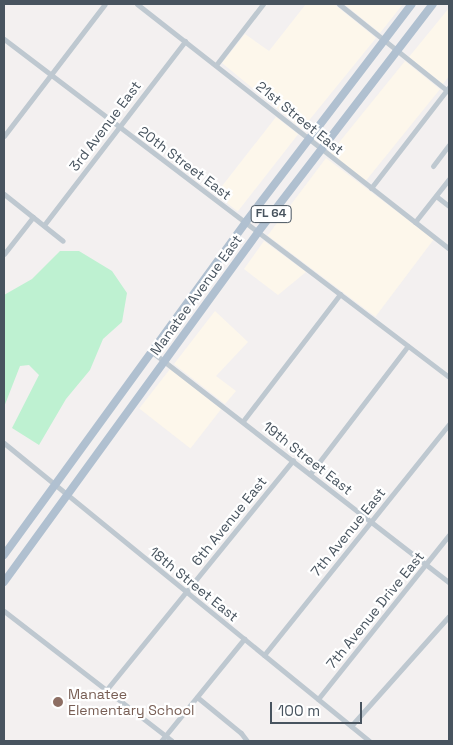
<!DOCTYPE html>
<html>
<head>
<meta charset="utf-8">
<style>
	body { margin:0 }
	#map { position:relative; width:453px; height:745px; overflow:hidden; background:#f3f0f0; font-family:"Space Grotesk",sans-serif }
	div>[style] { position:absolute }
	.commercial>* { inset:0; background:#fdf7eb; transform-origin:0 0 }
	.green>* { inset:0; background:#bef1d1 }
	.minor>* { height:5px; margin:-2.5px; padding:0 2.5px; transform-origin:2.5px; border-radius:2.5px; background:#bec8d0 }
	.primary>* { height:8px; margin:-4px; padding:0 4px; transform-origin:4px; border-radius:4px; background:#b0c0d0 }
	.dots>* { width:14px; height:14px; translate:-50% -50%; box-sizing:border-box; border:2px solid #fff; border-radius:50% }
	span { translate:-50% -50%; white-space:nowrap; text-align:center; line-height:1.15; -webkit-text-stroke:4.5px #fff; paint-order:stroke }
	.shield-label span { padding:1px 4px; background:#fff; border:1px solid; border-radius:4px; -webkit-text-stroke-width:0 }
	.shield-label { font-size:12px; color:#48545f; font-weight:700 }
	.street-label { font-size:14px; color:#48545f }
	.education-label { font-size:14px; color:#785e54 }
	.left { translate:0 -50%; text-align:left }
	.frame { position:absolute; inset:0; border:5px solid #48545f; pointer-events:none }
	.scale { position:absolute; left:270px; top:702px; width:92px; height:22px; box-sizing:border-box; border:2px solid #48545f; border-top:0; padding-left:6px; font-size:15px; line-height:18px; white-space:nowrap; color:#48545f; -webkit-text-stroke:4px #fff; paint-order:stroke }
</style>
</head>
<body>
<div id="map">
	<div class="commercial">
		<div style="clip-path:polygon(306px 4px,334px 4px,376px 38px,302px 129px,222px 63px,245px 34px,269px 51px)"></div>
		<div style="clip-path:polygon(344px 4px,403px 4px,380px 33px)"></div>
		<div style="clip-path:polygon(449px 8px,449px 76px,443px 84px,409px 57px)"></div>
		<div style="left:405px;top:61px;width:45px;height:119px;rotate:39deg"></div>
		<div style="left:276px;top:117px;width:28px;height:98px;rotate:38deg"></div>
		<div style="left:326px;top:158px;width:135px;height:97px;rotate:37deg"></div>
		<div style="clip-path:polygon(264px 241px,306px 272px,278px 295px,244px 269px)"></div>
		<div style="clip-path:polygon(215px 311px,248px 342px,216px 376px,236px 391px,225px 404px,174px 364px)"></div>
		<div style="left:170px;top:369px;width:65px;height:50px;rotate:38deg"></div>
	</div>
	<div class="green">
		<div style="clip-path:polygon(60px 251px,79px 251px,112px 271px,127px 293px,122px 322px,103px 339px,90px 370px,66px 399px,39px 445px,12px 428px,39px 375px,29px 365px,20px 366px,4px 407px,4px 295px,32px 279px)"></div>
	</div>
	<div class="minor">
		<div style="left:137px;top:4px;width:397px;rotate:38.1deg"></div>
		<div style="left:339px;top:4px;width:141px;rotate:38.7deg"></div>
		<div style="left:4px;top:39px;width:559px;rotate:37.22deg"></div>
		<div style="left:216px;top:65px;width:77px;rotate:-52.4deg"></div>
		<div style="left:4px;top:136px;width:166px;rotate:-52.6deg"></div>
		<div style="left:433px;top:166px;width:26px;rotate:-53deg"></div>
		<div style="left:371px;top:188px;width:128px;rotate:-52.3deg"></div>
		<div style="left:4px;top:194px;width:75px;rotate:38.5deg"></div>
		<div style="left:436px;top:196px;width:16px;rotate:38deg"></div>
		<div style="left:415px;top:222px;width:55px;rotate:-51.7deg"></div>
		<div style="left:44px;top:225px;width:232px;rotate:-52.5deg"></div>
		<div style="left:4px;top:254px;width:47px;rotate:-51.9deg"></div>
		<div style="left:152px;top:352px;width:376px;rotate:37.8deg"></div>
		<div style="left:243px;top:421px;width:160px;rotate:-52.6deg"></div>
		<div style="left:4px;top:443px;width:472px;rotate:39.2deg"></div>
		<div style="left:310px;top:474px;width:161px;rotate:-52.6deg"></div>
		<div style="left:4px;top:611px;width:212px;rotate:37.7deg"></div>
		<div style="left:264px;top:655px;width:296px;rotate:-51.3deg"></div>
		<div style="left:107px;top:689px;width:295px;rotate:-50.9deg"></div>
		<div style="left:197px;top:697px;width:57px;rotate:39.3deg"></div>
		<div style="left:241px;top:733px;width:10px;rotate:53deg"></div>
		<div style="left:318px;top:699px;width:210px;rotate:-51.4deg"></div>
		<div style="left:351px;top:726px;width:147px;rotate:-48.3deg"></div>
		<div style="left:161px;top:741px;width:132px;rotate:-50.9deg"></div>
	</div>
	<div class="primary">
		<div style="left:4px;top:555px;width:410px;rotate:-54deg"></div>
		<div style="left:245px;top:223px;width:275px;rotate:-52.7deg"></div>
		<div style="left:4px;top:582px;width:432px;rotate:-54deg"></div>
		<div style="left:258px;top:232px;width:287px;rotate:-52.5deg"></div>
	</div>
	<div class="dots">
		<div style="left:58px;top:702px;background:#8d6e63"></div>
	</div>
	<div class="shield-label">
		<span style="left:271px;top:214px">FL 64</span>
	</div>
	<div class="street-label">
		<span style="left:300px;top:118px;rotate:39deg">21st Street East</span>
		<span style="left:105px;top:126px;rotate:-53deg">3rd Avenue East</span>
		<span style="left:185px;top:163px;rotate:37deg">20th Street East</span>
		<span style="left:196px;top:295px;rotate:-54deg">Manatee Avenue East</span>
		<span style="left:308px;top:458px;rotate:38deg">19th Street East</span>
		<span style="left:229px;top:521px;rotate:-51deg">6th Avenue East</span>
		<span style="left:348px;top:532px;rotate:-51deg">7th Avenue East</span>
		<span style="left:194px;top:584px;rotate:39deg">18th Street East</span>
		<span style="left:375px;top:610px;rotate:-51deg">7th Avenue Drive East</span>
	</div>
	<div class="education-label">
		<span class="left" style="left:68px;top:702px">Manatee<br>Elementary School</span>
	</div>
	<div class="frame"></div>
	<div class="scale">100 m</div>
</div>
</body>
</html>
